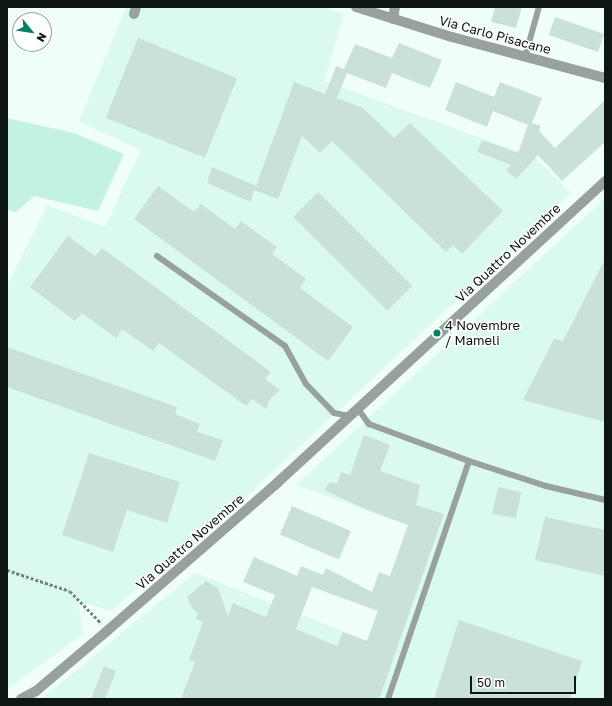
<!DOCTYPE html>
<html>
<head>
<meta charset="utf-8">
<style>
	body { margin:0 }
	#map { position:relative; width:612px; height:706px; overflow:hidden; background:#f1fff9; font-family:"Golos Text",sans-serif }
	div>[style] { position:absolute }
	.built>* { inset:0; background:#dafaed }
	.green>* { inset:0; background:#c3f3e0 }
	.building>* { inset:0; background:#cae1d8; transform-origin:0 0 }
	.path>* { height:2.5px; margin-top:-1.25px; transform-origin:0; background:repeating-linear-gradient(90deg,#78837f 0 3px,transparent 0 5px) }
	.service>* { height:6px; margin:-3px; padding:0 3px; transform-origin:3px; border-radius:3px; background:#98a19d }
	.minor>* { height:10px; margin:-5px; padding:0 5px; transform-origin:5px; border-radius:5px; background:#98a19d }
	.tertiary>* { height:10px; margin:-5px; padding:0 5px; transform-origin:5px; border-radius:5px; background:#98a19d }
	.dots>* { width:11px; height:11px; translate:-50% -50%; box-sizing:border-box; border:2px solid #fff; border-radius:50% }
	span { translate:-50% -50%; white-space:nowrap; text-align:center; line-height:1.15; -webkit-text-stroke:3px #fff; paint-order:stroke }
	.street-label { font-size:13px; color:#0e1613 }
	.poi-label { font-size:13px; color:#0e1613 }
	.left { translate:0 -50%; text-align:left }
	.frame { position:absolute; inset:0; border:8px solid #0e1613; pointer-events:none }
	.north { position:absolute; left:12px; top:12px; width:40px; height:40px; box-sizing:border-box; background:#fff; border:1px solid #9fa2a1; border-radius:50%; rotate:120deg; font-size:11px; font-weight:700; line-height:16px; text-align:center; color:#0e1613 }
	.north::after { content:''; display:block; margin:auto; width:14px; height:18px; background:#008263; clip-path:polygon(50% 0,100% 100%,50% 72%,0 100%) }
	.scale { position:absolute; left:470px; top:676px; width:106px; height:18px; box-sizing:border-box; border:2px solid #0e1613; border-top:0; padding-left:5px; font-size:12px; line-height:14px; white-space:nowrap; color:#0e1613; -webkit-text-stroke:3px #fff; paint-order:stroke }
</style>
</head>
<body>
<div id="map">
	<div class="built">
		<div style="clip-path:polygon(126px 7px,322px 7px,344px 14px,324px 81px,536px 158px,571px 193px,251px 492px,111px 611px,78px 601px,83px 634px,7px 689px,7px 286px,47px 205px,105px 227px,141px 150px,79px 122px)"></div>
		<div style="clip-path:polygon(605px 198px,605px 699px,41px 699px,195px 573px,367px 641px,408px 525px,296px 485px)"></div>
	</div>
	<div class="green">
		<div style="clip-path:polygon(7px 118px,74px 133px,124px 154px,98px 211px,34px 196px,16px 212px,7px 210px)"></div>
	</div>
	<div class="building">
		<div style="clip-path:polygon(495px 7px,522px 7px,516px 28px,491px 22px)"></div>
		<div style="left:555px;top:17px;width:52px;height:19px;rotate:19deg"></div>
		<div style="left:138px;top:38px;width:107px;height:86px;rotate:22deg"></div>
		<div style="clip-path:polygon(399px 43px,442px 60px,430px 88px,392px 73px,386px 88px,347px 73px,337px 98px,363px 108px,394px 138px,410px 123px,503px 211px,462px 254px,453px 245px,446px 252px,332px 141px,320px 153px,302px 136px,278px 199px,254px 190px,251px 202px,207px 183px,212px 167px,256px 186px,255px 189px,294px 82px,325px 94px,336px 66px,344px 69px,355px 44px,392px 58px)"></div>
		<div style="clip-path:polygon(456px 82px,494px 97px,500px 82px,542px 98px,532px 123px,541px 126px,539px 131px,555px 148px,605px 100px,605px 142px,562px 181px,538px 155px,516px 179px,506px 170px,511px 165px,477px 152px,482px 140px,518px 153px,528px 125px,493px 111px,487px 127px,445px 110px)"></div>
		<div style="clip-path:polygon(158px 186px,194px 212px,201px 204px,235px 229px,241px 221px,277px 247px,272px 254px,306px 279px,300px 288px,353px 327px,328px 361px,134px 219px)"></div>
		<div style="left:318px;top:192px;width:133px;height:35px;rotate:45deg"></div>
		<div style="clip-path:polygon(68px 236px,95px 256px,102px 248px,271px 372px,265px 379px,280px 390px,270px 399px,266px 409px,252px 399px,246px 406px,159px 343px,153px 351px,122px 329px,116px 338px,82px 313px,75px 321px,30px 287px)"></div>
		<div style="clip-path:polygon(605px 259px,605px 422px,523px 400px,554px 339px,563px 341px)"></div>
		<div style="clip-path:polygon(7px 347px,177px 407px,175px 414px,200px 424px,197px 432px,223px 440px,215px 461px,7px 387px)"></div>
		<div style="clip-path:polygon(evenodd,364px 435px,390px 445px,380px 471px,420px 485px,416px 505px,444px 514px,381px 694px,378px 699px,181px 699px,195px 662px,189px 660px,203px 622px,196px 619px,198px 613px,193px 609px,187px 597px,206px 581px,218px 588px,228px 616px,233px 603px,266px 617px,275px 595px,243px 582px,254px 557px,297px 576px,301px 566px,323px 575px,326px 568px,372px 592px,379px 572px,390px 576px,408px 525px,365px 509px,324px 490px,330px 482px,337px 484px,341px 472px,350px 475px,364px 435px,312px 587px,378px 611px,367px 641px,343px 632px,337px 646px,296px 629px,312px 587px)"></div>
		<div style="clip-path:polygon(89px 453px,180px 482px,167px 523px,127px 510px,113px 552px,62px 535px)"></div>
		<div style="left:498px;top:487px;width:24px;height:27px;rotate:12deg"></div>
		<div style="left:292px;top:506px;width:64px;height:31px;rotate:23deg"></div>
		<div style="clip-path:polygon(545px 517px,605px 530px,605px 576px,535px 560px)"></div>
		<div style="clip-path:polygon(459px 620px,582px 661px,570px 699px,434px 699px)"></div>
		<div style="clip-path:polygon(104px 666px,116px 671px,105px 699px,91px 699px)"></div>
	</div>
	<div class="path">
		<div style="left:7px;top:570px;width:66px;rotate:18.4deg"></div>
		<div style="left:70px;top:591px;width:45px;rotate:45.9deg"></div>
	</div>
	<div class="service">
		<div style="left:525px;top:57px;width:52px;rotate:-74.4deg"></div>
		<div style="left:157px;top:256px;width:156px;rotate:35.1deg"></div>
		<div style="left:285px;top:346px;width:43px;rotate:61.1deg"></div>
		<div style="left:306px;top:384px;width:40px;rotate:46deg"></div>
		<div style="left:334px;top:413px;width:15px;rotate:11deg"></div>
		<div style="left:358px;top:409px;width:19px;rotate:54deg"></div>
		<div style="left:369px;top:424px;width:107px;rotate:20.3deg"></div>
		<div style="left:469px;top:461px;width:81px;rotate:18deg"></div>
		<div style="left:546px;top:486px;width:61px;rotate:13.3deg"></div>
		<div style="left:388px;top:699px;width:251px;rotate:-71.2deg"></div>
	</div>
	<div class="minor">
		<div style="left:356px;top:7px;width:101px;rotate:17.4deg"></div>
		<div style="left:452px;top:37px;width:158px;rotate:15deg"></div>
		<div style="left:134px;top:14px;width:7px;rotate:-74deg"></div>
		<div style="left:393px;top:19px;width:12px;rotate:-81deg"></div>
	</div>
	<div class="tertiary">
		<div style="left:21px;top:699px;width:17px;rotate:-28deg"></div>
		<div style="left:36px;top:691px;width:93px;rotate:-40.2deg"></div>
		<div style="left:107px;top:631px;width:225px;rotate:-41deg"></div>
		<div style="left:277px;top:483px;width:446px;rotate:-42.6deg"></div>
	</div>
	<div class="dots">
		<div style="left:437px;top:333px;background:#008263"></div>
	</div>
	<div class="street-label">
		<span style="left:495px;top:35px;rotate:15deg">Via Carlo Pisacane</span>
		<span style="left:508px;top:253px;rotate:-43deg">Via Quattro Novembre</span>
		<span style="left:190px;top:542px;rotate:-41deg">Via Quattro Novembre</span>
	</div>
	<div class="poi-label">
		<span class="left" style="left:445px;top:333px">4 Novembre<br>/ Mameli</span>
	</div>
	<div class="frame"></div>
	<div class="north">N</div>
	<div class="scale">50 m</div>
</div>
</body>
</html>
